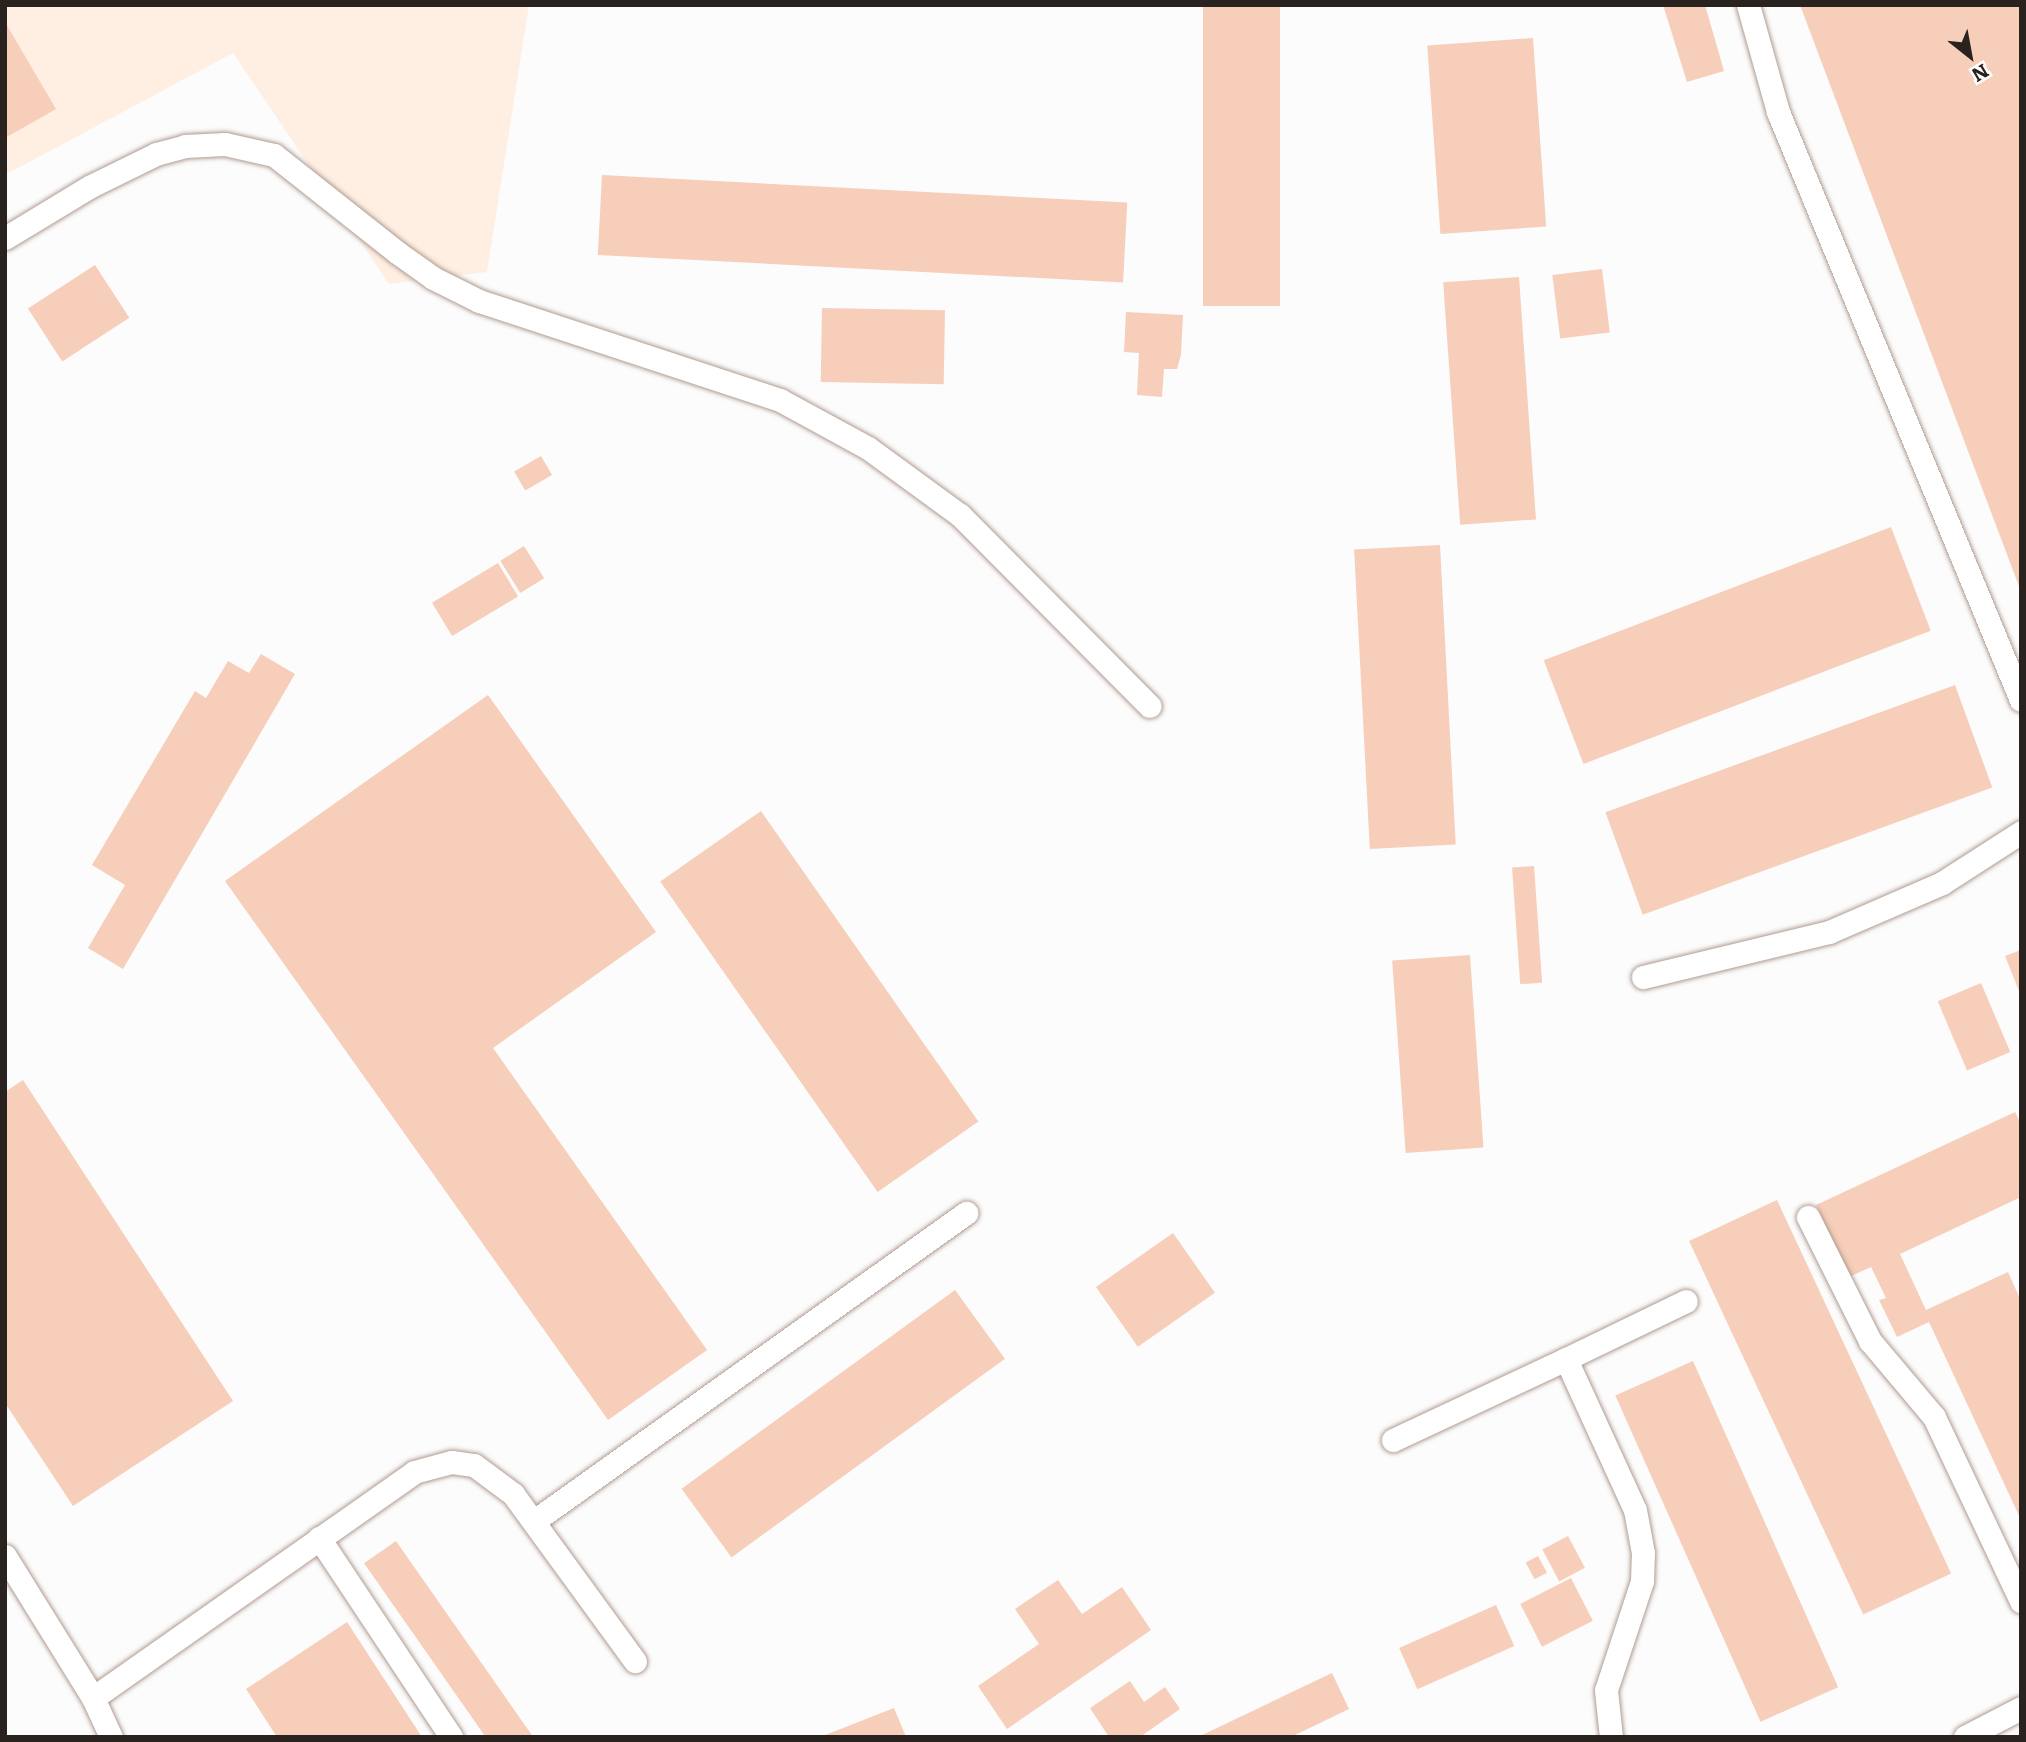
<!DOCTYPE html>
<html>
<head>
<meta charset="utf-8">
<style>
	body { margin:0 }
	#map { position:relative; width:2026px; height:1742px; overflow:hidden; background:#fcfcfc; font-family:Literata,serif }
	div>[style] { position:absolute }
	.industrial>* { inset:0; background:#feefe2 }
	.building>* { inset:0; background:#f7ceb9; transform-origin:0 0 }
	.roads { filter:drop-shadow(0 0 2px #b09b91) drop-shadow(0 0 2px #b09b91) }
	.lane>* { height:23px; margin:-11.5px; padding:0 11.5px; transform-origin:11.5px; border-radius:11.5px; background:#fff }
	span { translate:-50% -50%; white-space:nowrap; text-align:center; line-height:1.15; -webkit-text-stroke:6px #fff; paint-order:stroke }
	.frame { position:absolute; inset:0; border:7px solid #2a221e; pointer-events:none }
	.north { position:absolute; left:1935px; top:21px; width:70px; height:70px; -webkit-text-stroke:5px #fff; paint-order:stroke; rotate:149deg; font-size:19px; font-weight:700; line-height:28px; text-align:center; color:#2a221e }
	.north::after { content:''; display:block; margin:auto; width:24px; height:32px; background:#2a221e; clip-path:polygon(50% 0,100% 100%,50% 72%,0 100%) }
</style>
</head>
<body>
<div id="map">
	<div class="industrial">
		<div style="clip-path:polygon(5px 5px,529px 5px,487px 272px,389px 284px,233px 53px,5px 175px)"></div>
	</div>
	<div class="building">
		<div style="left:1203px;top:5px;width:77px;height:301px"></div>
		<div style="clip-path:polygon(1663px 5px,1705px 5px,1724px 71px,1687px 82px)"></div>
		<div style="clip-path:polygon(1800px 5px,2021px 5px,2021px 589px,2020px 589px)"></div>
		<div style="clip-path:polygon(5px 22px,56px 109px,5px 138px)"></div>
		<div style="left:1533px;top:38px;width:189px;height:106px;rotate:86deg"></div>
		<div style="left:602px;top:175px;width:526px;height:80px;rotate:3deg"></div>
		<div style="left:95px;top:265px;width:63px;height:80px;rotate:57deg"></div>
		<div style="left:1602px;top:269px;width:64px;height:50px;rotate:83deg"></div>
		<div style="left:1519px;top:277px;width:243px;height:76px;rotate:86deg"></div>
		<div style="left:822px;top:308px;width:123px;height:74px;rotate:1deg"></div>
		<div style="clip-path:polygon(1126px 312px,1183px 315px,1181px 355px,1177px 369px,1164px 369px,1162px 397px,1137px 395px,1139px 353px,1124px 352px)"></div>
		<div style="left:541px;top:456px;width:22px;height:31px;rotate:60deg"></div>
		<div style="left:1891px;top:527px;width:111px;height:372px;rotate:69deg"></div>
		<div style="left:1440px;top:545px;width:300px;height:86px;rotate:87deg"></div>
		<div style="left:524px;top:546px;width:38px;height:28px;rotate:58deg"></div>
		<div style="left:498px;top:563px;width:39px;height:77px;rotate:59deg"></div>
		<div style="clip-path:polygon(261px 654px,295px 674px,123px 969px,88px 948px,125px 885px,92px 865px,195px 691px,206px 698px,228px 661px,249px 673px)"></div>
		<div style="left:1955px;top:685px;width:109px;height:372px;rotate:70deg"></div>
		<div style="clip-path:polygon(488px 695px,656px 932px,493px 1048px,707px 1350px,608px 1420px,225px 881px)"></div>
		<div style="left:761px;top:811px;width:379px;height:123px;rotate:55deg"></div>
		<div style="left:1534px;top:866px;width:117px;height:22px;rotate:86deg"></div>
		<div style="clip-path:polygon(2021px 950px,2021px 996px,2005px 956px)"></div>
		<div style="left:1470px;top:955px;width:193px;height:78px;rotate:86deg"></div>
		<div style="left:1981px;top:983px;width:75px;height:47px;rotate:67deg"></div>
		<div style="clip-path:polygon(23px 1080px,233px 1401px,73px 1506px,5px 1403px,5px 1092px)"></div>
		<div style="clip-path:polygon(2015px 1112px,2021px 1124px,2021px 1197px,1900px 1254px,1926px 1310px,2008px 1272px,2021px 1301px,2021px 1520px,1929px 1322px,1897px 1337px,1879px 1300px,1886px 1298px,1871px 1267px,1849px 1277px,1816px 1205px)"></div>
		<div style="left:1777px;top:1200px;width:412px;height:97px;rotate:65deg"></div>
		<div style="left:1173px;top:1233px;width:73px;height:94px;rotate:55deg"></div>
		<div style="left:955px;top:1290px;width:85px;height:338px;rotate:54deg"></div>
		<div style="left:1693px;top:1361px;width:357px;height:85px;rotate:66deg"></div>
		<div style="left:1568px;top:1536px;width:36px;height:29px;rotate:62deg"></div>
		<div style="left:396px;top:1541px;width:239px;height:39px;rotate:55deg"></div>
		<div style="left:1538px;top:1556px;width:19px;height:14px;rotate:62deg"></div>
		<div style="left:1571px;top:1578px;width:48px;height:57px;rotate:63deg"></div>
		<div style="clip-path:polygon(1058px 1580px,1082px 1614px,1122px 1587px,1151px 1630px,1007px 1729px,978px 1686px,1039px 1644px,1015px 1609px)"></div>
		<div style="left:1496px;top:1605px;width:45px;height:106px;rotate:66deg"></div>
		<div style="clip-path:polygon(347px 1622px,422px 1737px,277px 1737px,246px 1689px)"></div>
		<div style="clip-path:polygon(1332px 1673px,1349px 1709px,1291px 1737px,1198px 1737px)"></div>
		<div style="clip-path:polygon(1130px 1681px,1144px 1702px,1165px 1687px,1180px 1709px,1140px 1737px,1109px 1737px,1090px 1708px)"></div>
		<div style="clip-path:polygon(894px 1708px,906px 1737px,820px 1737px)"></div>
	</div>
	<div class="roads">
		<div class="lane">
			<div style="left:1748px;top:5px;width:111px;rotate:74.3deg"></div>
			<div style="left:1778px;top:112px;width:636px;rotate:67.55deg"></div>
			<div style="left:5px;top:238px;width:100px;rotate:-31.2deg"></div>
			<div style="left:91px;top:186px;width:72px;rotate:-26.2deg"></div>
			<div style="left:156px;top:154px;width:30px;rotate:-15deg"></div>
			<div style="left:185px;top:146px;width:40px;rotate:-2.9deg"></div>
			<div style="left:225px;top:144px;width:50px;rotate:12.7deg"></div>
			<div style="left:274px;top:155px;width:158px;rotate:38.3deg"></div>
			<div style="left:398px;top:253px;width:43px;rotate:35.5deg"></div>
			<div style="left:433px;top:278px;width:51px;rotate:26.6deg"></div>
			<div style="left:479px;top:301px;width:317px;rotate:18.2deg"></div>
			<div style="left:780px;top:400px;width:100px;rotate:28.6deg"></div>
			<div style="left:868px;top:448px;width:114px;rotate:36.1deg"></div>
			<div style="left:960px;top:515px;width:269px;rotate:45.2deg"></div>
			<div style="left:1643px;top:977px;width:191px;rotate:-13.6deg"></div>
			<div style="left:1829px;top:932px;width:123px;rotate:-23.4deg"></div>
			<div style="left:1942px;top:883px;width:94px;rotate:-32.8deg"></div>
			<div style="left:1808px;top:1217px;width:139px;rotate:63.4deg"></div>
			<div style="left:1870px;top:1341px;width:99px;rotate:49.9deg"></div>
			<div style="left:1934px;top:1417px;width:204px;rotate:64.7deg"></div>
			<div style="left:1393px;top:1440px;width:191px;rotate:-25.1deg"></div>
			<div style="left:534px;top:1521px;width:531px;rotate:-35.49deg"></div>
			<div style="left:319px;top:1538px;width:239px;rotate:56.4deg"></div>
			<div style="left:5px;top:1556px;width:167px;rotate:58.2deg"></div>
			<div style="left:93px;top:1698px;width:43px;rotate:65.2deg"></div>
			<div style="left:93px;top:1698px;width:393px;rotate:-35.1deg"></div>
			<div style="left:414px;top:1472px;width:39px;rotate:-15deg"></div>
			<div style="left:452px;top:1462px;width:22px;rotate:8deg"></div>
			<div style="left:474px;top:1465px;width:49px;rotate:36.6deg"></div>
			<div style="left:513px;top:1494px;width:207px;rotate:53.9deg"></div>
			<div style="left:1611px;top:1737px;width:47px;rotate:-96.1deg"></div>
			<div style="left:1606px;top:1690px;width:115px;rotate:-71.7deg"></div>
			<div style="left:1642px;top:1581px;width:28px;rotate:-88deg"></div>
			<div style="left:1643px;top:1553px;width:44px;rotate:-100.5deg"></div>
			<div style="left:1635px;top:1510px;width:166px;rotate:-114.6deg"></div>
			<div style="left:1566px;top:1359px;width:133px;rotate:-25.8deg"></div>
			<div style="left:1965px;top:1737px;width:63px;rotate:-27.4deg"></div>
		</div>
	</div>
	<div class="frame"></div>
	<div class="north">N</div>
</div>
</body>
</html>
